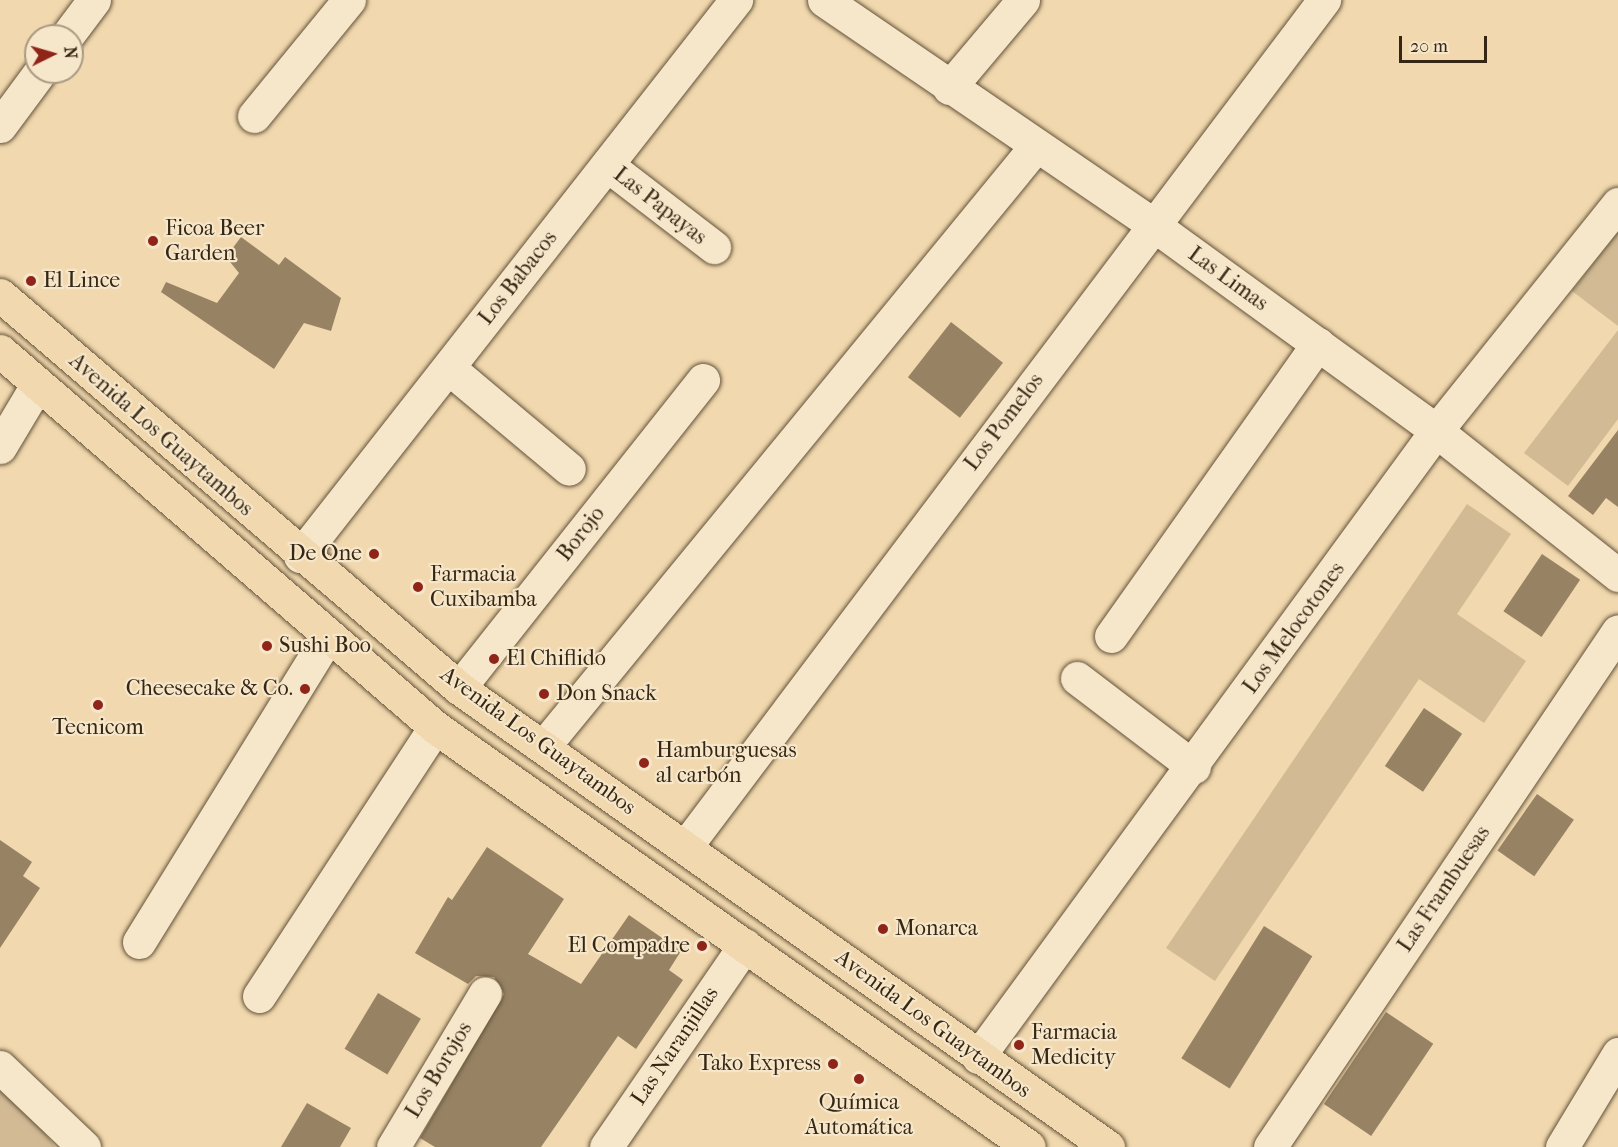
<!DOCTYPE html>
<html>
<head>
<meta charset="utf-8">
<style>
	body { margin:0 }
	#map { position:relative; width:1618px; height:1147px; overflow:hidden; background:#f1d8ae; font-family:"IM FELL French Canon",serif }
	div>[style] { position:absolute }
	.green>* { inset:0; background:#d1ba94 }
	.building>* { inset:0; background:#978364; transform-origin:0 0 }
	.roads { filter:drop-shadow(0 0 2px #64533a) drop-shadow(0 0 2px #64533a) }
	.street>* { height:33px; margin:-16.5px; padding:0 16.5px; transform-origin:16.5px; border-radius:16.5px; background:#f6e6ca }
	.secondary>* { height:33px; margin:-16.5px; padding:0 16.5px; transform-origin:16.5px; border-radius:16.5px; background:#f6e6ca }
	.primary>* { height:33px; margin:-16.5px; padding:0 16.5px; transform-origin:16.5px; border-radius:16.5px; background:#f1d8ae }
	.dots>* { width:16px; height:16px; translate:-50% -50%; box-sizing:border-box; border:3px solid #f6e6ca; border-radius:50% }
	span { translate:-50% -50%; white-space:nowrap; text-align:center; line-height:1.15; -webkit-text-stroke:4.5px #f6e6ca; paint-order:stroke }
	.street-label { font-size:22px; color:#352714 }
	.poi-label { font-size:22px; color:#352714 }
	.left { translate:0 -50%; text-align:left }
	.right { translate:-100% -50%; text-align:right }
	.north { position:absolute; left:24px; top:24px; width:60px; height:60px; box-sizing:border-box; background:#f6e6ca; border:2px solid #a99a81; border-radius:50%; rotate:85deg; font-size:16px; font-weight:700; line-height:24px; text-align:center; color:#352714 }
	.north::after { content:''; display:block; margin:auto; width:21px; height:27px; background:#8f2418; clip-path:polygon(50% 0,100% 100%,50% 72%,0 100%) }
	.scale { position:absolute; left:1399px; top:36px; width:88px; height:27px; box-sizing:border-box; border:3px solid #352714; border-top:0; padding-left:8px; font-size:18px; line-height:21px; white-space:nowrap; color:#352714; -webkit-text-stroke:4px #f6e6ca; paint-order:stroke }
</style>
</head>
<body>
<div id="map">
	<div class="green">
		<div style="clip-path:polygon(1618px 231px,1618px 326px,1572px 291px)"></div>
		<div style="clip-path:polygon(1618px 330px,1618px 419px,1568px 486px,1524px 453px)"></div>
		<div style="clip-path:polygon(1467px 504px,1511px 534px,1457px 614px,1526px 661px,1484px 723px,1419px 679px,1215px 981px,1166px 948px)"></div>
		<div style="clip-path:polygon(0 1082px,17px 1095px,55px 1147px,0 1147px)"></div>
	</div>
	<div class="building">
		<div style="clip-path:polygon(241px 237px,279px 265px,285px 257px,341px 298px,331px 331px,304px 323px,274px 369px,161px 292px,166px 282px,217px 303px,239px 273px,226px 257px)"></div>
		<div style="left:951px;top:322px;width:66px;height:70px;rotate:38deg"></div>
		<div style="clip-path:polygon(1618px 430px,1618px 507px,1606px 498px,1593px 515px,1568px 496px)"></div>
		<div style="left:1542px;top:554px;width:46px;height:69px;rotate:34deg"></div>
		<div style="left:1424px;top:708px;width:46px;height:70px;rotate:34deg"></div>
		<div style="left:1537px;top:794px;width:45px;height:69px;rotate:35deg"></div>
		<div style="clip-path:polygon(0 840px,32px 862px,23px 876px,40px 888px,0 948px)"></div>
		<div style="clip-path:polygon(487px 847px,564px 899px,528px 954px,581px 984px,629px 915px,681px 951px,669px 970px,683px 980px,636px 1049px,618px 1036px,541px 1147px,435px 1147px,420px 1138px,504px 994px,494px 977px,476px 976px,468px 984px,415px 953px,448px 897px,452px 900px)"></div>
		<div style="left:1264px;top:926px;width:57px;height:156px;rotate:32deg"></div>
		<div style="left:378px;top:993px;width:50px;height:65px;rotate:31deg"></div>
		<div style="left:1386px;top:1012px;width:57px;height:111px;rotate:34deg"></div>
		<div style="clip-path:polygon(307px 1103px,351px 1128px,340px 1147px,281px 1147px)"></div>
	</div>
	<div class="roads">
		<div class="street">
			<div style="left:824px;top:0;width:397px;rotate:34.3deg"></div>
			<div style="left:1152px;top:224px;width:344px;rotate:36deg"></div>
			<div style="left:1430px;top:426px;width:240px;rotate:38.4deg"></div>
			<div style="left:67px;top:36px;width:45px;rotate:-53.1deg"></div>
			<div style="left:949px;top:88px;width:115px;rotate:-49.9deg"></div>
			<div style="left:254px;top:116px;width:150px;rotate:-50.7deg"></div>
			<div style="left:0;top:126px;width:67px;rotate:-53.5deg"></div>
			<div style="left:607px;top:165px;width:135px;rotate:37.5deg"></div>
			<div style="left:450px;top:369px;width:155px;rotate:40deg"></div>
			<div style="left:0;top:447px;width:72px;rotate:-59.2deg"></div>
			<div style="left:300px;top:556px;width:707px;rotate:-51.9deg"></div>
			<div style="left:1111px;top:636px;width:358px;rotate:-54.7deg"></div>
			<div style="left:1077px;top:678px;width:147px;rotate:37.3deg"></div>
			<div style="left:459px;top:688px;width:393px;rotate:-51.6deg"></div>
			<div style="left:543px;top:747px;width:777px;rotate:-50.64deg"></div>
			<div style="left:686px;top:846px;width:1060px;rotate:-52.98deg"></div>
			<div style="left:139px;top:942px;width:360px;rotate:-58.3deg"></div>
			<div style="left:259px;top:996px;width:321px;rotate:-56.8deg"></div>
			<div style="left:978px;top:1057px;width:776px;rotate:-53.81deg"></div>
			<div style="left:1436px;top:431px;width:291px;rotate:-51.3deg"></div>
			<div style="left:393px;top:1147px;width:179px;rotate:-59.1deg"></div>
			<div style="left:606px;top:1147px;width:245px;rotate:-55.5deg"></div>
			<div style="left:1270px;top:1147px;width:622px;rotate:-56deg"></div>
			<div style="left:1562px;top:1147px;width:109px;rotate:-58.9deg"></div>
		</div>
		<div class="secondary">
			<div style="left:0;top:1067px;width:116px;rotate:43.6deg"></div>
		</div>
		<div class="primary">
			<div style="left:0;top:295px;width:604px;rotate:40.57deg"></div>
			<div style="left:459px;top:688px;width:795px;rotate:35.27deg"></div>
			<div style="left:0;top:351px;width:575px;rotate:40.84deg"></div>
			<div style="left:435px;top:727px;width:727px;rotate:35.26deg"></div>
		</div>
	</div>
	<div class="dots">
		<div style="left:153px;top:241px;background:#8f2418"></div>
		<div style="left:31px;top:281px;background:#8f2418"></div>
		<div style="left:374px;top:554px;background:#8f2418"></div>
		<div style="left:418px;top:587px;background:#8f2418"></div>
		<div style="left:267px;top:646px;background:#8f2418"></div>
		<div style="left:494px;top:659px;background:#8f2418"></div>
		<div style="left:305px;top:689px;background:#8f2418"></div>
		<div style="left:544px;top:694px;background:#8f2418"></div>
		<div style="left:98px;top:705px;background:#8f2418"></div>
		<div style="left:644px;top:763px;background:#8f2418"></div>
		<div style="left:883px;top:929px;background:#8f2418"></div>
		<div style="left:702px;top:946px;background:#8f2418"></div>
		<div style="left:1019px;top:1045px;background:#8f2418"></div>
		<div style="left:833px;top:1064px;background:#8f2418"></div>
		<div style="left:859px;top:1079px;background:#8f2418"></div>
	</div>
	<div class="street-label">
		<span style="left:660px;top:206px;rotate:38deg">Las Papayas</span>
		<span style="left:518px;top:278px;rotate:-52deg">Los Babacos</span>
		<span style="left:1228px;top:279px;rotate:36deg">Las Limas</span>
		<span style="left:1004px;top:422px;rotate:-53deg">Los Pomelos</span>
		<span style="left:161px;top:435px;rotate:41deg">Avenida Los Guaytambos</span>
		<span style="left:581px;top:534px;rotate:-52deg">Borojo</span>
		<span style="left:1294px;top:628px;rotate:-54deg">Los Melocotones</span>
		<span style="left:538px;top:741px;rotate:36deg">Avenida Los Guaytambos</span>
		<span style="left:1444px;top:889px;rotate:-56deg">Las Frambuesas</span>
		<span style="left:933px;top:1024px;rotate:36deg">Avenida Los Guaytambos</span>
		<span style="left:675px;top:1046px;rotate:-56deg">Las Naranjillas</span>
		<span style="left:439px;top:1070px;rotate:-59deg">Los Borojos</span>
	</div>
	<div class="poi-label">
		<span class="left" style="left:165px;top:241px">Ficoa Beer<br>Garden</span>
		<span class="left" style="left:43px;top:281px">El Lince</span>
		<span class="right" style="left:362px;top:554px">De One</span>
		<span class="left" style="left:430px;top:587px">Farmacia<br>Cuxibamba</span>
		<span class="left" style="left:279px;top:646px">Sushi Boo</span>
		<span class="left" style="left:506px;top:659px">El Chiflido</span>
		<span class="right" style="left:293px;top:689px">Cheesecake &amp; Co.</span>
		<span class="left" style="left:556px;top:694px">Don Snack</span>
		<span style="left:98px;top:728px">Tecnicom</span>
		<span class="left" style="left:656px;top:763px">Hamburguesas<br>al carbón</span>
		<span class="left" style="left:895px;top:929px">Monarca</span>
		<span class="right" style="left:690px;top:946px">El Compadre</span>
		<span class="left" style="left:1031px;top:1045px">Farmacia<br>Medicity</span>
		<span class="right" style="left:821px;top:1064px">Tako Express</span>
		<span style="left:859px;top:1115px">Química<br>Automática</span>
	</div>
	<div class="north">N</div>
	<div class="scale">20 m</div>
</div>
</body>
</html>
